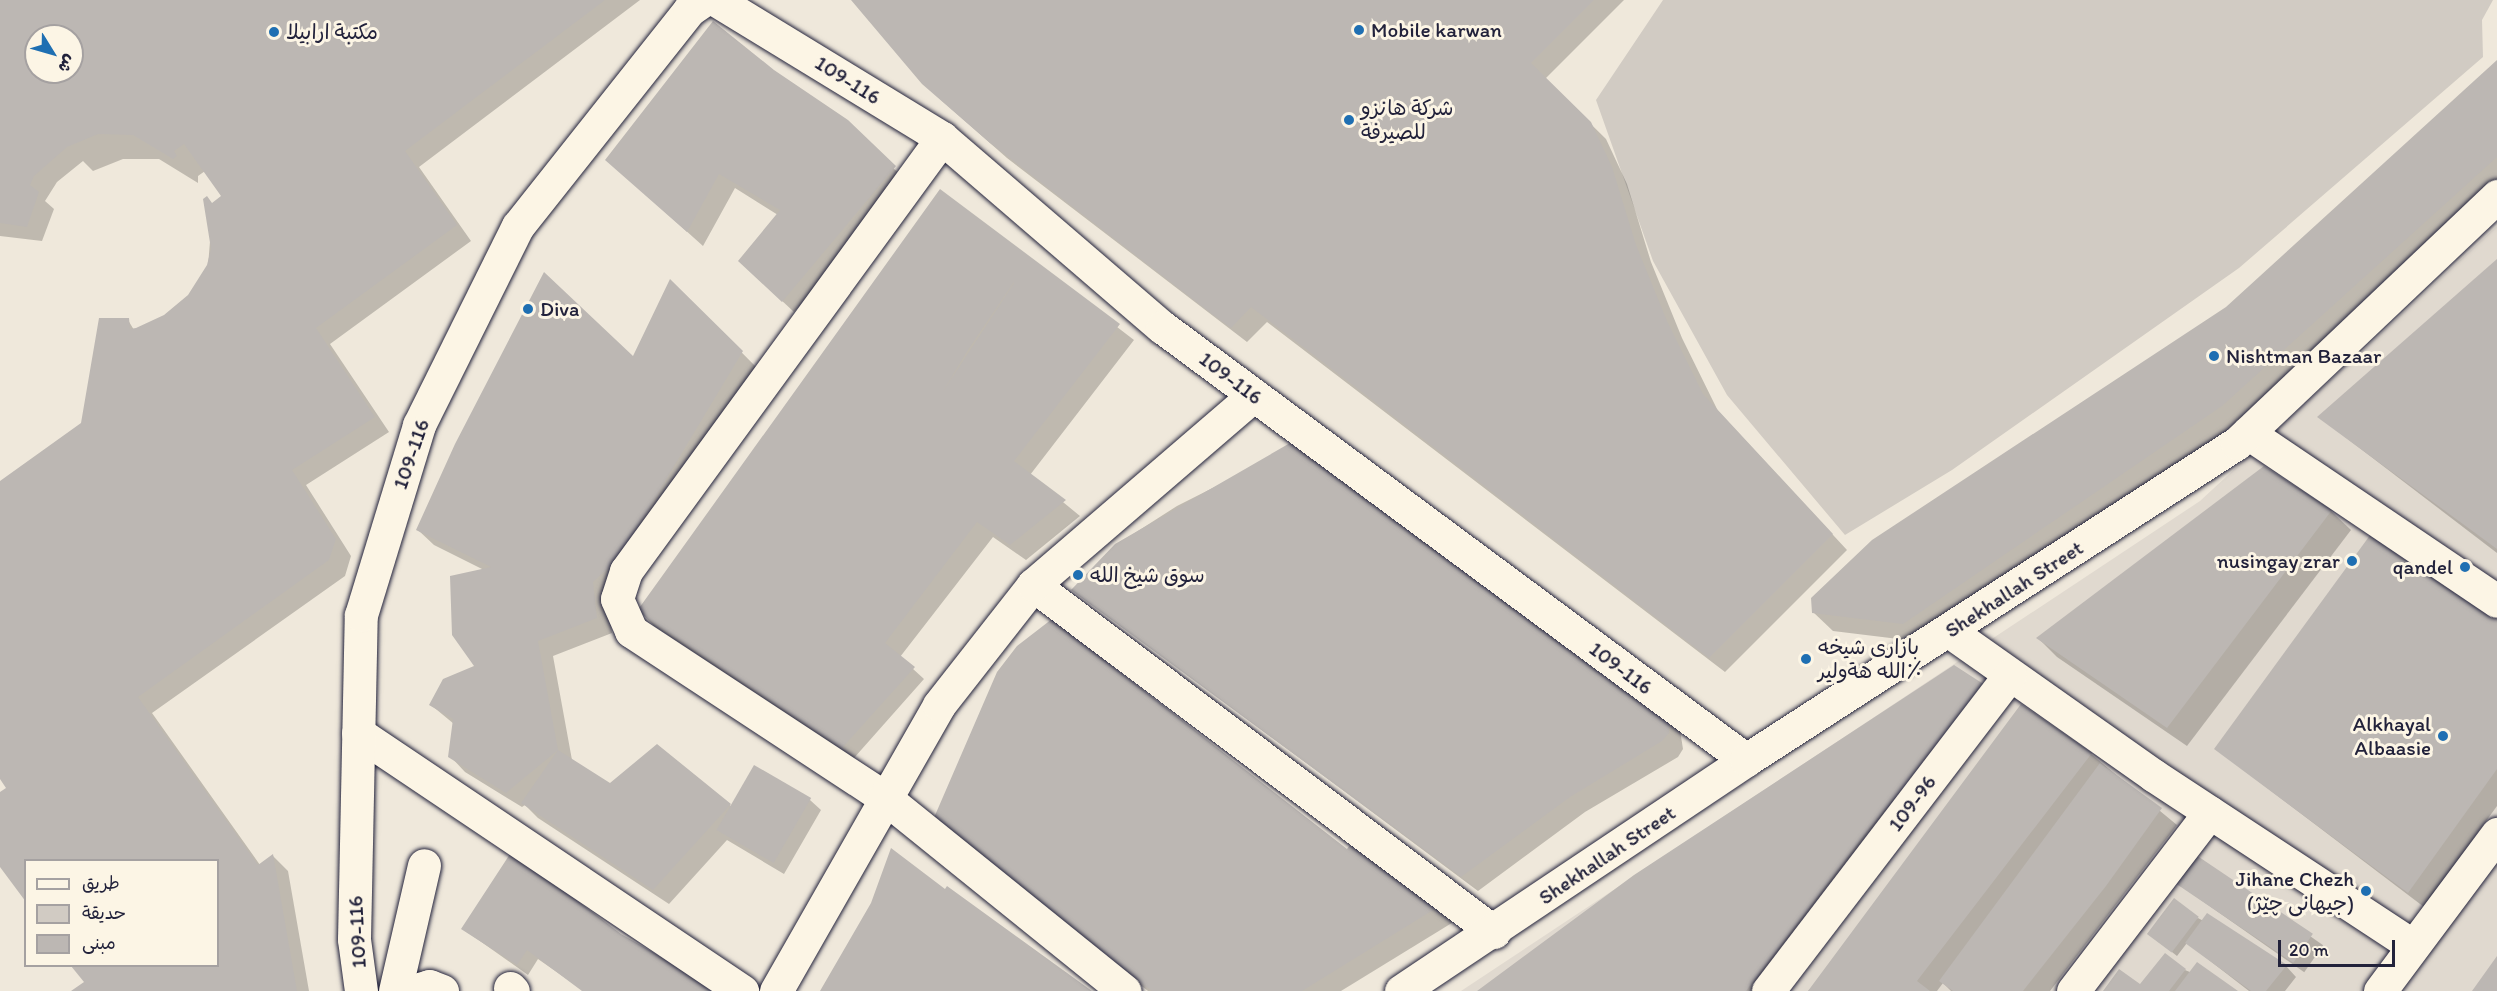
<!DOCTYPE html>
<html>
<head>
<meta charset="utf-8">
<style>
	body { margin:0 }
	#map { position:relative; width:2497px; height:991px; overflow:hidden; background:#efe8db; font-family:Itim,"Playpen Sans Arabic",sans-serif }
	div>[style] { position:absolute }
	.built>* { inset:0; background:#e0d9cf }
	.green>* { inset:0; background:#d1cbc3 }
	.shadow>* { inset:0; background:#0003; transform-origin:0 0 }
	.building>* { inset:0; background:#bcb7b3; transform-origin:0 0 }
	.roads { filter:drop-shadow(0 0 2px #22223b) drop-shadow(0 0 2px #22223b) }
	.minor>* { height:33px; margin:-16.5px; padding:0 16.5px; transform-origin:16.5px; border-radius:16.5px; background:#fcf5e5 }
	.major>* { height:33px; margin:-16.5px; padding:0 16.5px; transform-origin:16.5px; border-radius:16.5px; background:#fcf5e5 }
	.dots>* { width:16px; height:16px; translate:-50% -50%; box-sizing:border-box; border:3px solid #fcf5e5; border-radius:50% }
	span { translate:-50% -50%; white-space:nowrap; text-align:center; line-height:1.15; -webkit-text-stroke:6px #fcf5e5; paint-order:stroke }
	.poi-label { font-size:21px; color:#22223b }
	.left { translate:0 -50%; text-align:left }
	.right { translate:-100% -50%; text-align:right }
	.street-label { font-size:21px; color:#22223b }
	.legend { position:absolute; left:24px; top:859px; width:195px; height:108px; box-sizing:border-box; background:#fcf5e5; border:2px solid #a5a1a1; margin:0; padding:8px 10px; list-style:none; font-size:18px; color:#22223b }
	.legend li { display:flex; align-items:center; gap:12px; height:30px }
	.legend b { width:30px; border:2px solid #a5a1a1 }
	.north { position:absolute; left:24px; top:24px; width:60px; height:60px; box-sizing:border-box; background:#fcf5e5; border:2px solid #a5a1a1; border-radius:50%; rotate:127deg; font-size:16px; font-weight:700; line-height:24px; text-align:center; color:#22223b }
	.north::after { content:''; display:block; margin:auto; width:21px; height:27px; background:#1f6fb2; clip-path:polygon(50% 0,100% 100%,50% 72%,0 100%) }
	.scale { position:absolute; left:2278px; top:940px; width:117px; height:27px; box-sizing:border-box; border:3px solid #22223b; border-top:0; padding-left:8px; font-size:18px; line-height:21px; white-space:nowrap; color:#22223b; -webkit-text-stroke:4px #fcf5e5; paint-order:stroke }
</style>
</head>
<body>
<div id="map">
	<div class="built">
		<div style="clip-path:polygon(2497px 226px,2497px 991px,1461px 991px,2200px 501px)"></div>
	</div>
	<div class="green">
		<div style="clip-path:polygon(1663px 0,2493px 0,2482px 20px,2483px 57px,2239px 268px,1952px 470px,1845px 535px,1727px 395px,1653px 261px,1596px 100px)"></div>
	</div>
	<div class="shadow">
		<div style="clip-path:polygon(evenodd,0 0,640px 0,419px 167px,471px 241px,330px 344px,389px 432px,306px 485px,351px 556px,345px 576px,152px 713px,260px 865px,273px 856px,288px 871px,309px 991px,74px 991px,86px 983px,73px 966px,218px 966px,218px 860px,26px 860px,0 864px,0 794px,8px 789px,0 777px,0 483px,83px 424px,128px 320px,134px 330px,164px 316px,190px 296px,208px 266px,213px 204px,223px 196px,205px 171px,198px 176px,198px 183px,159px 159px,123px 159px,93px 171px,83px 161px,57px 182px,45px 201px,54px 209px,42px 241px,0 236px,0 0,36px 36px,72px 36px,72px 72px,36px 72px,36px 36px)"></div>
		<div style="clip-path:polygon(853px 0,1624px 0,1545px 79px,1606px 139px,1627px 184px,1651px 262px,1682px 338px,1718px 411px,1847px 550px,1725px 672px,1267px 322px,1247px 342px,1007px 158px,940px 99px)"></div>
		<div style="clip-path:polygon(2497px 62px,2497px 193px,2242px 425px,1923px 642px,1833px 631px,1813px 612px,2227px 308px)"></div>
		<div style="clip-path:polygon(774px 71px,910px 182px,794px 312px,750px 271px,778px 215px,735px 188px,703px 246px,607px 160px)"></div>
		<div style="clip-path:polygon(940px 191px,1134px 340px,1030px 475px,1080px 516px,1026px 560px,993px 537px,900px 657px,924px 679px,854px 758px,654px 626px,639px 610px)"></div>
		<div style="clip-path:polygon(2497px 261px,2497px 553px,2319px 417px)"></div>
		<div style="clip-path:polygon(671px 281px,761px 372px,607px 598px,612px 633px,553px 656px,572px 760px,610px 785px,657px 746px,731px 806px,810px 800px,821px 810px,784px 874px,727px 840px,669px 904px,538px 818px,525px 805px,522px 807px,465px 772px,450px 756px,454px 724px,431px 705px,476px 667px,484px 570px,434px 545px,418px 530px,634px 359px)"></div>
		<div style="clip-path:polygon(1276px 456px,1680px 730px,1683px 749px,1678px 757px,1585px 812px,1478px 891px,1073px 589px,1116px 545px,1177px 506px)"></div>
		<div style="clip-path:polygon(2264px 468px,2331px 511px,2351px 530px,2187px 746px,2057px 657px,2038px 638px)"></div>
		<div style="clip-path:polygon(2497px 619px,2497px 806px,2424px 907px,2216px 749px)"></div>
		<div style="clip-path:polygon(1987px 689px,1780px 991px,1479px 991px)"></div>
		<div style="clip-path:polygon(2091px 754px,2177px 825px,2050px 991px,1951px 991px,1943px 983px,1937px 991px,1808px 991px)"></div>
		<div style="clip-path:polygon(950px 835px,1348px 851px,1460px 918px,1341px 991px,1148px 991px)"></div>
		<div style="clip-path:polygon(512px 854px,584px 991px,538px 959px,528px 975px,463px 929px)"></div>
		<div style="left:2197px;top:857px;width:154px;height:33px;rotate:35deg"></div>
		<div style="clip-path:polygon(2198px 918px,2286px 966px,2296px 977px,2285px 991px,2249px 991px,2187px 943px,2177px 956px,2153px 937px)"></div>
		<div style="clip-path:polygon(2185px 970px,2235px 991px,2105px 991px,2142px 987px)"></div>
	</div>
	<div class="building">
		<div style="clip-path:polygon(evenodd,0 0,605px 0,405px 151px,457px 225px,316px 328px,375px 417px,292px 470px,336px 539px,329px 560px,138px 697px,258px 865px,273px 854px,297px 991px,71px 991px,84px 982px,71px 966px,218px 966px,218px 860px,26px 860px,26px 902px,0 867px,0 792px,6px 788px,0 779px,0 481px,81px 423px,99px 318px,129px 318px,130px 329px,136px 328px,164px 315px,188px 295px,207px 265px,211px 249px,203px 199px,207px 196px,212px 203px,221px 196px,184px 144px,174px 151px,177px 156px,173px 159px,133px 135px,98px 134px,67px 147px,34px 176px,30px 185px,39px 192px,27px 227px,0 223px,0 0,36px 36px,72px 36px,72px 72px,36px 72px,36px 36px)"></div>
		<div style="clip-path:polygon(851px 0,1594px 0,1531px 63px,1591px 122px,1612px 167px,1636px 245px,1667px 321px,1703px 394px,1833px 534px,1709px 658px,1251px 307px,1231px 328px,1212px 314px,990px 143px,922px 84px)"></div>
		<div style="clip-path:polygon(713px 21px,774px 70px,848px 120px,896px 166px,782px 302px,738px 261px,780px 210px,719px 174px,687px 232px,605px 160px)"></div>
		<div style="clip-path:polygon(2497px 60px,2497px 157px,2222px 406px,1903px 624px,1812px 613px,1811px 598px,1872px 540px,2226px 307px)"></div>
		<div style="clip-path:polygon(evenodd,940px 189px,1120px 324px,1014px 461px,1066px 500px,1010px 545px,977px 522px,885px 643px,915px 667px,842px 748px,637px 611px,940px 189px,1014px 282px,1014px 283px,942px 393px,968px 350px,1014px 282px)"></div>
		<div style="clip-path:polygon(2497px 259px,2497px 549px,2317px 417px)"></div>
		<div style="clip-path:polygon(544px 272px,633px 356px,670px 279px,743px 351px,619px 558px,593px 582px,597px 618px,538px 641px,558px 750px,610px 783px,657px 744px,731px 804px,653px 890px,521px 803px,558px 750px,506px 793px,448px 757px,453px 719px,429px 705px,443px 679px,474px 666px,452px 635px,450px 576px,491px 567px,416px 530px,455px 444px)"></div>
		<div style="clip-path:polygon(1297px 439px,1669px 722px,1669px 733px,1662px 741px,1570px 797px,1461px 877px,1071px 590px,1115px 544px)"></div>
		<div style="clip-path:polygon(2264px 466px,2332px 510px,2167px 728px,2036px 638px)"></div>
		<div style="clip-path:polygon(2376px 527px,2497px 617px,2497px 769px,2408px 893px,2214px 749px)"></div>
		<div style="clip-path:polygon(1052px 619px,1347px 849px,1356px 837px,1446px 902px,1302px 991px,1152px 991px,933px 820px,997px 672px,1017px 646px)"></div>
		<div style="clip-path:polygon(1954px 665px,1988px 687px,1867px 831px,1746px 991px,1477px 991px,1634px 875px)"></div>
		<div style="clip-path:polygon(2021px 704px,2092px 753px,1917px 981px,1930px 991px,1808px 991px)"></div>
		<div style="clip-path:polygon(2100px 763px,2162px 808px,2106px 886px,2023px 991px,1953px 991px,1939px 981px)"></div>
		<div style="left:754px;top:765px;width:66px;height:75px;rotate:30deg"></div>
		<div style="clip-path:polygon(891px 848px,945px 889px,947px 886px,1092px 991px,820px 991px,871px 903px)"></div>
		<div style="clip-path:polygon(512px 851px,621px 934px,721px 991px,582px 991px,527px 950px,517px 965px,461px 929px)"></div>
		<div style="left:2196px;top:855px;width:141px;height:35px;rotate:34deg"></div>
		<div style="left:2174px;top:898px;width:31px;height:45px;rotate:37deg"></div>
		<div style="clip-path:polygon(2207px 913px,2287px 965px,2266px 991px,2251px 991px,2185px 943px)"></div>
		<div style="clip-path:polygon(2165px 953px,2186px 969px,2169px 991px,2103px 991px,2119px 969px,2140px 984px)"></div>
		<div style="clip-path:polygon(2497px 956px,2497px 991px,2472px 991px)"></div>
		<div style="clip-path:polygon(2197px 962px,2238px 991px,2175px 991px)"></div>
	</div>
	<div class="roads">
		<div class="minor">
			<div style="left:716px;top:0;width:265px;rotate:31.4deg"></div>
			<div style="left:942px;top:138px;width:290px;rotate:40.7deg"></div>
			<div style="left:1162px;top:327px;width:727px;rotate:36.55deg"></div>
			<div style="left:942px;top:138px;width:536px;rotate:126.12deg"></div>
			<div style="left:626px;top:571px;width:29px;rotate:108deg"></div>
			<div style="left:617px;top:599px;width:35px;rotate:66deg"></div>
			<div style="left:631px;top:631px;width:303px;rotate:33.3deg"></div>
			<div style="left:884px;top:797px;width:309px;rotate:38.9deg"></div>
			<div style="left:2248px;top:433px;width:300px;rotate:34deg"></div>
			<div style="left:1033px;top:585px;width:577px;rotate:36.97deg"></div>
			<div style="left:1949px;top:631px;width:250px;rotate:35.2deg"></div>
			<div style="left:2153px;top:775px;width:311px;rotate:33.3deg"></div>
			<div style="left:358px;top:733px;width:463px;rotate:33.9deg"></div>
			<div style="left:510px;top:988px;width:4px;rotate:45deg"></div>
			<div style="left:361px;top:991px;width:52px;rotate:-97.7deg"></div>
			<div style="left:354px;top:939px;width:324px;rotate:-88.8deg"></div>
			<div style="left:361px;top:615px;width:199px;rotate:-73deg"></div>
			<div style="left:419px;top:425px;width:222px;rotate:-63.6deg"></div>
			<div style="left:518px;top:226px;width:275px;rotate:-51.6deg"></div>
			<div style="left:689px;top:10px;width:18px;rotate:-34deg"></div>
			<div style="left:395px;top:991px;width:129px;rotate:-77deg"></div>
			<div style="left:412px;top:991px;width:18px;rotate:-16deg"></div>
			<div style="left:429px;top:986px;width:14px;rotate:21deg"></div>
			<div style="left:776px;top:991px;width:329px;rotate:-60.3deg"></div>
			<div style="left:939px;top:705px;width:152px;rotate:-51.9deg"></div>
			<div style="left:1033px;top:585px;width:291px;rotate:-40.7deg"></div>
			<div style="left:1401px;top:991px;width:415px;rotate:-33.8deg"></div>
			<div style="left:1746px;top:760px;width:584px;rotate:-32.85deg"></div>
			<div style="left:2237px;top:443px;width:359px;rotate:-43.5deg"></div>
			<div style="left:1768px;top:991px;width:398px;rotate:-52.6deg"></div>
			<div style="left:2073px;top:991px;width:225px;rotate:-52.6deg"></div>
		</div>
		<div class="major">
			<div style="left:2380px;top:991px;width:196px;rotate:-53.3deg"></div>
		</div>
	</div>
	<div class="dots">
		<div style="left:1359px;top:30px;background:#1f6fb2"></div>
		<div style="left:274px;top:32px;background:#1f6fb2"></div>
		<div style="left:1349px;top:120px;background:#1f6fb2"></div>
		<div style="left:528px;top:309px;background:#1f6fb2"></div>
		<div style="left:2214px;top:356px;background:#1f6fb2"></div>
		<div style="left:2352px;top:561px;background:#1f6fb2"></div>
		<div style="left:2465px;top:567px;background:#1f6fb2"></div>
		<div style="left:1078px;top:575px;background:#1f6fb2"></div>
		<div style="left:1806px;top:659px;background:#1f6fb2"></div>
		<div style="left:2443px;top:736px;background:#1f6fb2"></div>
		<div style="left:2366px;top:891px;background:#1f6fb2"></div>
	</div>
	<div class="poi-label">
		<span class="left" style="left:1371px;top:30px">Mobile karwan</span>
		<span class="left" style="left:286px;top:32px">مكتبة ارابيلا</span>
		<span class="left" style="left:1361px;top:120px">شركة هانزو<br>للصيرفة</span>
		<span class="left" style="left:540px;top:309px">Diva</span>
		<span class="left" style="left:2226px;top:356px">Nishtman Bazaar</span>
		<span class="right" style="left:2340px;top:561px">nusingay zrar</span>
		<span class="right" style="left:2453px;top:567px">qandel</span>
		<span class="left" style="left:1090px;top:575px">سوق شيخ الله</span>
		<span class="left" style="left:1818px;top:659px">بازاری شیخه<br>الله هةولیر٪</span>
		<span class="right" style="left:2431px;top:736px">Alkhayal<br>Albaasie</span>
		<span class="right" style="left:2354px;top:891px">Jihane Chezh<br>(جیهانی چێژ)</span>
	</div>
	<div class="street-label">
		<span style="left:848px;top:80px;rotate:32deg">109-116</span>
		<span style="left:1231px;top:378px;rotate:37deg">109-116</span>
		<span style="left:411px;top:454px;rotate:-71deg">109-116</span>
		<span style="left:2014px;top:589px;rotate:-33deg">Shekhallah Street</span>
		<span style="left:1621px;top:668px;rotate:37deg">109-116</span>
		<span style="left:1912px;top:803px;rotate:-53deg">109-96</span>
		<span style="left:1607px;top:855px;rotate:-34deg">Shekhallah Street</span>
		<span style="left:357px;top:932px;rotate:-93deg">109-116</span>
	</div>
	<ul class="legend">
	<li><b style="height:8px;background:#fcf5e5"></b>طريق</li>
	<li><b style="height:16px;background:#d1cbc3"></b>حديقة</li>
	<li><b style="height:16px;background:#bcb7b3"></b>مبنى</li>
	</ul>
	<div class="north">ش</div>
	<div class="scale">20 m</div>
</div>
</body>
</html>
